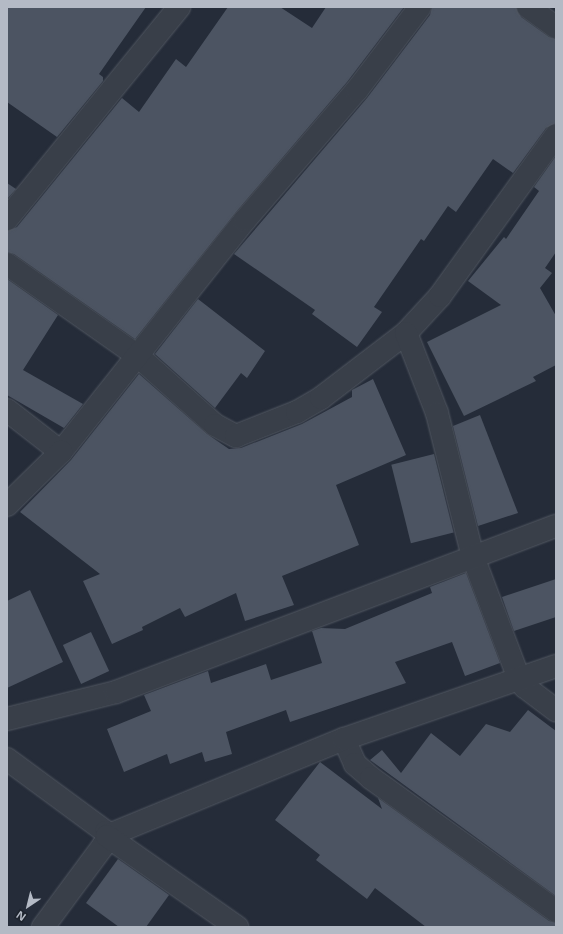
<!DOCTYPE html>
<html>
<head>
<meta charset="utf-8">
<style>
	body { margin:0 }
	#map { position:relative; width:563px; height:934px; overflow:hidden; background:#252c39; font-family:"Open Sans",sans-serif }
	div>[style] { position:absolute }
	.building>* { inset:0; background:#4c5462; transform-origin:0 0 }
	.roads { filter:drop-shadow(0 0 1px #515761) drop-shadow(0 0 1px #515761) }
	.minor>* { height:22px; margin:-11px; padding:0 11px; transform-origin:11px; border-radius:11px; background:#393f49 }
	span { translate:-50% -50%; white-space:nowrap; text-align:center; line-height:1.15; -webkit-text-stroke:3.5px #1e242e; paint-order:stroke }
	.frame { position:absolute; inset:0; border:8px solid #b4bac5; pointer-events:none }
	.north { position:absolute; left:8px; top:886px; width:40px; height:40px; -webkit-text-stroke:3px #1e242e; paint-order:stroke; rotate:215deg; font-size:11px; font-weight:700; line-height:16px; text-align:center; color:#b4bac5 }
	.north::after { content:''; display:block; margin:auto; width:14px; height:18px; background:#b4bac5; clip-path:polygon(50% 0,100% 100%,50% 72%,0 100%) }
</style>
</head>
<body>
<div id="map">
	<div class="building">
		<div style="clip-path:polygon(7px 7px,146px 7px,99px 74px,103px 77px,103px 81px,57px 137px,7px 102px)"></div>
		<div style="clip-path:polygon(228px 7px,280px 7px,312px 28px,326px 7px,404px 7px,347px 82px,236px 212px,135px 339px,14px 254px,7px 252px,7px 231px,17px 227px,122px 98px,139px 112px,176px 59px,186px 67px)"></div>
		<div style="clip-path:polygon(432px 7px,516px 7px,521px 17px,549px 37px,556px 39px,556px 123px,546px 128px,513px 173px,493px 159px,456px 212px,448px 206px,424px 241px,421px 239px,374px 307px,382px 312px,357px 347px,312px 314px,315px 310px,234px 254px,367px 98px,430px 15px)"></div>
		<div style="clip-path:polygon(556px 156px,556px 252px,545px 268px,552px 273px,540px 288px,556px 316px,556px 365px,533px 377px,536px 381px,464px 416px,427px 342px,501px 305px,468px 281px,504px 237px,506px 239px,539px 191px,534px 187px)"></div>
		<div style="clip-path:polygon(7px 183px,16px 189px,7px 199px)"></div>
		<div style="clip-path:polygon(7px 279px,58px 315px,23px 370px,83px 404px,64px 428px,7px 395px)"></div>
		<div style="clip-path:polygon(198px 299px,265px 351px,247px 378px,241px 373px,215px 408px,155px 354px)"></div>
		<div style="clip-path:polygon(139px 374px,207px 434px,229px 449px,241px 448px,302px 424px,352px 397px,352px 390px,373px 379px,406px 455px,336px 485px,359px 545px,282px 576px,294px 605px,245px 621px,236px 593px,185px 617px,180px 608px,142px 627px,143px 630px,112px 644px,83px 581px,100px 574px,20px 512px,71px 460px)"></div>
		<div style="clip-path:polygon(480px 415px,518px 513px,478px 526px,453px 426px)"></div>
		<div style="left:434px;top:454px;width:81px;height:44px;rotate:76deg"></div>
		<div style="clip-path:polygon(466px 573px,500px 663px,465px 676px,452px 642px,395px 662px,406px 683px,290px 722px,286px 710px,226px 732px,232px 754px,205px 762px,202px 752px,170px 764px,167px 754px,124px 772px,107px 729px,151px 711px,144px 695px,208px 671px,211px 683px,266px 664px,271px 680px,322px 663px,312px 631px,321px 628px,345px 629px,432px 593px,430px 587px)"></div>
		<div style="clip-path:polygon(556px 579px,556px 617px,514px 631px,502px 597px)"></div>
		<div style="clip-path:polygon(30px 590px,63px 662px,7px 688px,7px 601px)"></div>
		<div style="left:91px;top:632px;width:43px;height:31px;rotate:65deg"></div>
		<div style="clip-path:polygon(528px 710px,556px 731px,556px 896px,370px 760px,382px 750px,401px 773px,431px 733px,460px 756px,486px 724px,510px 732px)"></div>
		<div style="clip-path:polygon(320px 762px,382px 809px,378px 798px,549px 921px,556px 923px,556px 927px,426px 927px,375px 888px,367px 899px,316px 860px,320px 855px,275px 820px)"></div>
		<div style="clip-path:polygon(118px 859px,169px 895px,146px 927px,119px 927px,86px 903px)"></div>
	</div>
	<div class="roads">
		<div class="minor">
			<div style="left:528px;top:7px;width:34px;rotate:36deg"></div>
			<div style="left:7px;top:219px;width:273px;rotate:-50.9deg"></div>
			<div style="left:7px;top:264px;width:160px;rotate:35.1deg"></div>
			<div style="left:138px;top:356px;width:103px;rotate:41.9deg"></div>
			<div style="left:215px;top:425px;width:24px;rotate:28deg"></div>
			<div style="left:236px;top:436px;width:66px;rotate:-21.5deg"></div>
			<div style="left:297px;top:412px;width:28px;rotate:-30deg"></div>
			<div style="left:321px;top:398px;width:107px;rotate:-37.4deg"></div>
			<div style="left:406px;top:333px;width:50px;rotate:-47.4deg"></div>
			<div style="left:440px;top:296px;width:198px;rotate:-54.2deg"></div>
			<div style="left:406px;top:333px;width:86px;rotate:68.8deg"></div>
			<div style="left:437px;top:413px;width:148px;rotate:76deg"></div>
			<div style="left:473px;top:557px;width:130px;rotate:69.3deg"></div>
			<div style="left:519px;top:679px;width:10px;rotate:53deg"></div>
			<div style="left:525px;top:687px;width:39px;rotate:37deg"></div>
			<div style="left:7px;top:410px;width:68px;rotate:37.9deg"></div>
			<div style="left:61px;top:452px;width:296px;rotate:-51.6deg"></div>
			<div style="left:245px;top:220px;width:172px;rotate:-49.3deg"></div>
			<div style="left:357px;top:90px;width:104px;rotate:-52.8deg"></div>
			<div style="left:7px;top:505px;width:76px;rotate:-44.5deg"></div>
			<div style="left:7px;top:719px;width:112px;rotate:-13.9deg"></div>
			<div style="left:116px;top:692px;width:470px;rotate:-20.7deg"></div>
			<div style="left:344px;top:739px;width:27px;rotate:66deg"></div>
			<div style="left:355px;top:764px;width:21px;rotate:41deg"></div>
			<div style="left:371px;top:778px;width:228px;rotate:35.7deg"></div>
			<div style="left:7px;top:759px;width:123px;rotate:36.4deg"></div>
			<div style="left:106px;top:832px;width:8px;rotate:83deg"></div>
			<div style="left:107px;top:840px;width:7px;rotate:124deg"></div>
			<div style="left:103px;top:846px;width:101px;rotate:126.5deg"></div>
			<div style="left:107px;top:836px;width:256px;rotate:-22.3deg"></div>
			<div style="left:344px;top:739px;width:224px;rotate:-19deg"></div>
			<div style="left:107px;top:836px;width:159px;rotate:35deg"></div>
		</div>
	</div>
	<div class="frame"></div>
	<div class="north">N</div>
</div>
</body>
</html>
